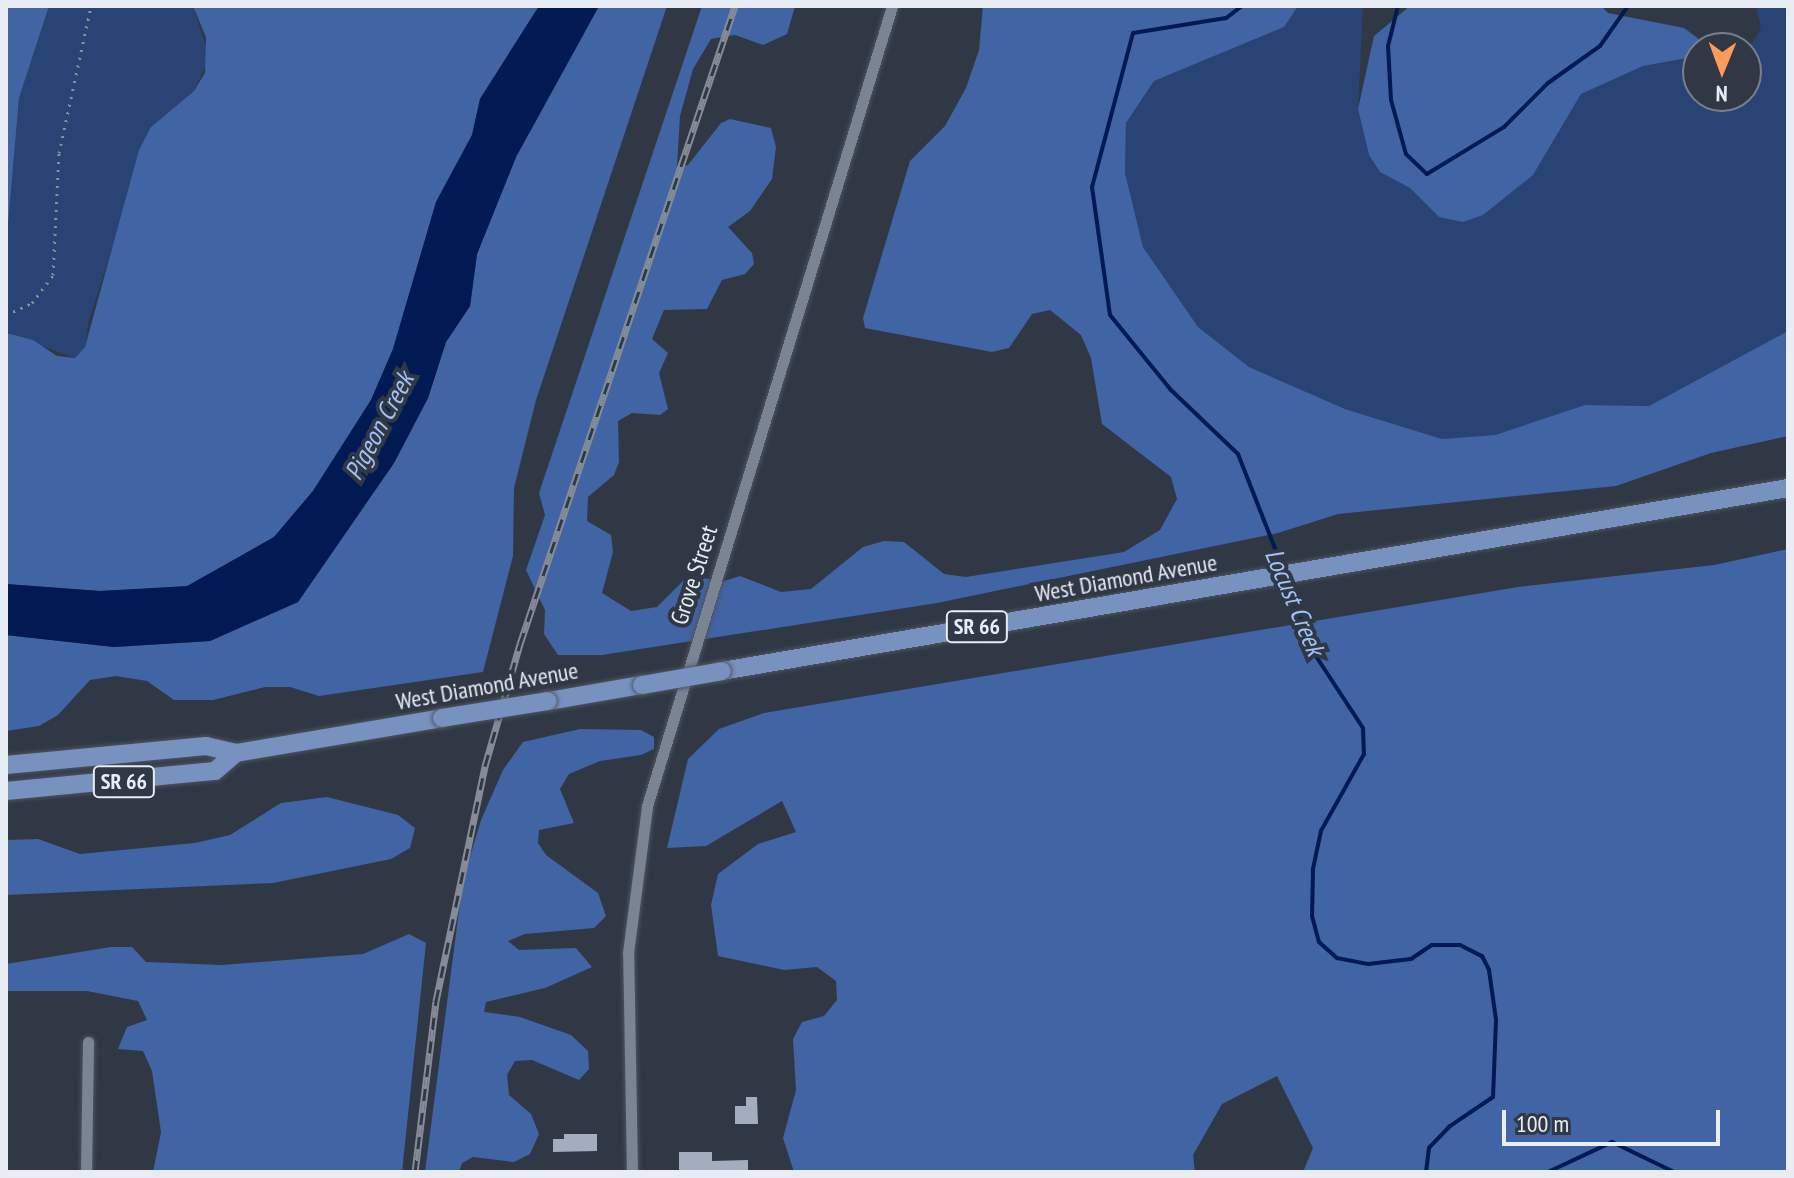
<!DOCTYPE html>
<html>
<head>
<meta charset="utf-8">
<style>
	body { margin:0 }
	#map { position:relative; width:1794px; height:1178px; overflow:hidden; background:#303845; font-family:"PT Sans Narrow",sans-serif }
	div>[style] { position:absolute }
	.green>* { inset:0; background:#284374 }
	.forest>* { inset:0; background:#4164a4 }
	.water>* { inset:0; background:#011a54 }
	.stream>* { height:4px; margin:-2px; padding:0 2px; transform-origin:2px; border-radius:2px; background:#011a54 }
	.building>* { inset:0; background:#a3adbd }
	.path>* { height:3px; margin-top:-1.5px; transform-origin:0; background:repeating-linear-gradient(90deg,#89909b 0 2px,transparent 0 8px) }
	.roads { filter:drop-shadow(0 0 2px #4e5460) drop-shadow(0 0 2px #4e5460) }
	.minor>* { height:11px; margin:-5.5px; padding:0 5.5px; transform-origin:5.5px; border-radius:5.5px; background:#7b8493 }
	.primary>* { height:18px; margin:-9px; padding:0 9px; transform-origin:9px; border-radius:9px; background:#7892c0 }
	.rail>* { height:7px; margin-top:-3.5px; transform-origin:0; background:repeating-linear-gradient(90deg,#303845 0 12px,#868c97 0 24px); box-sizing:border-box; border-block:2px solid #868c97 }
	.bridges { filter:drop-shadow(0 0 2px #4e5460) drop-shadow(0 0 2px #4e5460) }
	.primary-bridge>* { height:18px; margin:-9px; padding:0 9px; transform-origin:9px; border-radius:9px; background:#7892c0 }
	span { translate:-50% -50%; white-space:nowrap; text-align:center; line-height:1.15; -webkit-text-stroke:8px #303845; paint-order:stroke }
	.shield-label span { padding:2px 6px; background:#303845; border:2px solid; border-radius:6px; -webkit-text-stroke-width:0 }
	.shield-label { font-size:22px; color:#e7ecf5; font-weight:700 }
	.street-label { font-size:24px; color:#e7ecf5 }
	.water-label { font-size:26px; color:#a2c1f7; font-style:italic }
	.frame { position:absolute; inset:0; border:8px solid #e7ecf5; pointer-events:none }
	.north { position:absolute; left:1682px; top:32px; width:80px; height:80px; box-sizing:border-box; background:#303845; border:2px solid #79808b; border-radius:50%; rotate:181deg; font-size:22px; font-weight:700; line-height:32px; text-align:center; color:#e7ecf5 }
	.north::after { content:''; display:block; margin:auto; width:28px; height:36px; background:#ff9b5a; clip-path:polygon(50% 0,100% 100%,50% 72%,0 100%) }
	.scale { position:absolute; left:1502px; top:1110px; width:218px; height:36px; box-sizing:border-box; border:4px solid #e7ecf5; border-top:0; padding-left:10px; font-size:24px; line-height:28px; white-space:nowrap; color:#e7ecf5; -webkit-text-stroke:6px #303845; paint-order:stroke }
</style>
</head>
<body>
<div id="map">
	<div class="green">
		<div style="clip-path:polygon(49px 6px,193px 6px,209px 57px,194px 91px,151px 127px,88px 323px,85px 347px,75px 358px,6px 333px,6px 248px,19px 98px)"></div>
		<div style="clip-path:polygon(1298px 6px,1363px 6px,1358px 109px,1369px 155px,1380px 172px,1410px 188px,1439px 217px,1533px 175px,1581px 94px,1643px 66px,1698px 56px,1698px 96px,1746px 96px,1743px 48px,1750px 46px,1761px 29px,1756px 6px,1788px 6px,1788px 331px,1649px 406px,1585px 405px,1495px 435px,1442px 439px,1345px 409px,1249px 367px,1198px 327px,1143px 247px,1125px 173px,1126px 123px,1154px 81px,1284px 27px)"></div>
	</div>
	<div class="forest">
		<div style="clip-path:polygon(6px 6px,49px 6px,19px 98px,6px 248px)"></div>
		<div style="clip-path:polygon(193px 6px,539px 6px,480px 99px,472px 135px,436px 202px,393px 349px,371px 400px,313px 491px,274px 537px,187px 587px,100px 591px,6px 584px,6px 333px,33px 340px,57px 356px,75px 358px,85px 347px,139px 150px,151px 127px,194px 91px,205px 73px,206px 37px)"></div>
		<div style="clip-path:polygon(599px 6px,667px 6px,536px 400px,514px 488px,513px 556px,483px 672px,319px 696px,290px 687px,265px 687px,213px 700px,174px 700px,147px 681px,116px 676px,90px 680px,58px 715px,39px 726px,6px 731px,6px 635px,114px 647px,210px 641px,298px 602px,394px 463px,428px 398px,446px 342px,470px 306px,477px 254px,516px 157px)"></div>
		<div style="clip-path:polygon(702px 6px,795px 6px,787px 34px,763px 45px,735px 35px,711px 39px,693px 69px,680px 116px,677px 167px,688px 165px,721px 123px,730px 119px,771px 128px,776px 147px,772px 179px,750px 211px,728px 227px,752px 253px,754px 264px,745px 274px,722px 280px,707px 309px,664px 310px,652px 339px,668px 353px,659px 373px,668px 409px,660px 415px,632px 413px,618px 421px,619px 462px,614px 475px,588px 497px,587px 521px,611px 535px,613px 552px,602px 593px,631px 611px,657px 607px,684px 580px,695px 576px,721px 582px,740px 576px,781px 592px,811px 589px,863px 547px,884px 541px,904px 542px,944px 574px,966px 577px,1124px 552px,1160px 530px,1177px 499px,1171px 477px,1102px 424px,1091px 358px,1081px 335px,1050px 310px,1032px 314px,1009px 348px,992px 352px,865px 328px,863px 318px,910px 161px,945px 126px,966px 88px,979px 50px,983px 6px,1298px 6px,1284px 27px,1154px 81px,1126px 123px,1125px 173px,1143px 247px,1198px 327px,1249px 367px,1345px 409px,1442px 439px,1495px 435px,1585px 405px,1649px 406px,1788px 331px,1788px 436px,1711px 453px,1616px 486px,1338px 514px,1278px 533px,937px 603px,602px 655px,558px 655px,544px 634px,545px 610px,526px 570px,545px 515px,539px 493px)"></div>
		<div style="clip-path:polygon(1410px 6px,1601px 6px,1608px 13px,1684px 28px,1711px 48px,1698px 48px,1698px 56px,1643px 66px,1581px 94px,1533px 175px,1483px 215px,1463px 222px,1439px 217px,1410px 188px,1380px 172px,1369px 155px,1358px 109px,1374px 36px)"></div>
		<div style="clip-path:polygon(1788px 549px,1788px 1172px,1303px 1172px,1313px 1148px,1277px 1076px,1222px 1104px,1193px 1155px,1195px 1172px,794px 1172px,783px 1138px,796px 1090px,793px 1039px,802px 1022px,824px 1016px,837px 1000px,836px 981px,817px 967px,784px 970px,718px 956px,711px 905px,718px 874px,758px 844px,796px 832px,782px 801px,706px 846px,667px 848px,688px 759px,719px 729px,764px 713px,1518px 587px,1714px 565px)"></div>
		<div style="clip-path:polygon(580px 729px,641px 730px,654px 737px,654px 749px,641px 755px,600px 761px,569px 774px,560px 789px,574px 823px,539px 830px,538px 843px,546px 855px,598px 893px,606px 916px,594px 928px,525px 934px,508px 941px,519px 950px,576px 948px,592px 967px,545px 988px,486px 1002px,484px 1012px,520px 1017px,571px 1035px,588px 1051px,589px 1069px,579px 1080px,532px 1060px,515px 1061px,507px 1075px,509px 1095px,531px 1114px,539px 1134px,530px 1154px,514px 1162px,473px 1157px,462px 1163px,459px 1172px,425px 1172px,463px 880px,481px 820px,503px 770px,523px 742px)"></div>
		<div style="clip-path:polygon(327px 797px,398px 815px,415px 828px,410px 848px,391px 859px,273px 883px,6px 895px,6px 840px,38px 839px,80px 854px,195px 843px,230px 835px,281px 803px)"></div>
		<div style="clip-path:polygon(409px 934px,426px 943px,402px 1172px,153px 1172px,161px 1132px,152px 1071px,143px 1051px,118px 1049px,127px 1027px,147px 1020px,138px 1001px,87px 991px,6px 991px,6px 964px,111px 947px,132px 947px,146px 962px,222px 965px,363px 954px)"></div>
	</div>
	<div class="water">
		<div style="clip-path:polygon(539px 6px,599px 6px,516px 157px,477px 254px,470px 306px,446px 342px,428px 398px,394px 463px,298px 602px,210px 641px,114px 647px,6px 635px,6px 584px,100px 591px,187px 586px,274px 537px,313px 491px,371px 400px,393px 349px,436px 202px,472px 135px,480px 99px)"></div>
	</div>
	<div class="stream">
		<div style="left:1242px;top:6px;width:20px;rotate:143deg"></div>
		<div style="left:1226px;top:18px;width:94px;rotate:170.8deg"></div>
		<div style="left:1133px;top:33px;width:159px;rotate:104.9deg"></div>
		<div style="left:1092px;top:187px;width:129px;rotate:82deg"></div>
		<div style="left:1110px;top:315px;width:97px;rotate:50.9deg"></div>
		<div style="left:1171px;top:390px;width:93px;rotate:43.7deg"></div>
		<div style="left:1238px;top:454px;width:123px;rotate:68.6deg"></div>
		<div style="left:1398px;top:6px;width:41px;rotate:104deg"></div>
		<div style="left:1388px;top:46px;width:54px;rotate:86.8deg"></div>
		<div style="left:1391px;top:100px;width:56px;rotate:74.5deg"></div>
		<div style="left:1406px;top:154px;width:29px;rotate:44deg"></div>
		<div style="left:1427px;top:174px;width:90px;rotate:-31.4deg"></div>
		<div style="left:1504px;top:127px;width:62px;rotate:-45deg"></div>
		<div style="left:1548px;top:83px;width:64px;rotate:-35.4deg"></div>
		<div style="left:1600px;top:46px;width:49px;rotate:-55deg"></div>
		<div style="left:1288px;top:581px;width:66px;rotate:72.4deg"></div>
		<div style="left:1308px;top:644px;width:100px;rotate:56.8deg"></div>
		<div style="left:1363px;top:728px;width:26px;rotate:88deg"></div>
		<div style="left:1364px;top:754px;width:88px;rotate:119.2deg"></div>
		<div style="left:1321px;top:831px;width:40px;rotate:102deg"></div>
		<div style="left:1313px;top:870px;width:46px;rotate:91.2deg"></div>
		<div style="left:1312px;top:916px;width:27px;rotate:75deg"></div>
		<div style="left:1319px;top:942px;width:24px;rotate:42deg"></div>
		<div style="left:1337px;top:958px;width:32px;rotate:11deg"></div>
		<div style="left:1368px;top:964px;width:43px;rotate:-6.6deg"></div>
		<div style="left:1411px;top:959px;width:25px;rotate:-34deg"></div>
		<div style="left:1432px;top:945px;width:28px"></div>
		<div style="left:1460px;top:945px;width:25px;rotate:27deg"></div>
		<div style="left:1482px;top:956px;width:16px;rotate:63deg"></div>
		<div style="left:1489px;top:970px;width:50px;rotate:82deg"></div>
		<div style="left:1496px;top:1020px;width:77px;rotate:92.2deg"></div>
		<div style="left:1493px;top:1097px;width:52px;rotate:146deg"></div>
		<div style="left:1450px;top:1126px;width:30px;rotate:134deg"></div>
		<div style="left:1429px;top:1148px;width:24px;rotate:97deg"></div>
		<div style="left:1548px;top:1172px;width:71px;rotate:-25.1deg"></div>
		<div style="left:1612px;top:1142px;width:69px;rotate:25.8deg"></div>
	</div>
	<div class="building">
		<div style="clip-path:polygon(746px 1097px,757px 1097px,758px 1124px,735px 1124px,735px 1106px,746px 1106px)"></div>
		<div style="clip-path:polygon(564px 1134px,597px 1134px,597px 1151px,553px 1152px,553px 1139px,564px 1139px)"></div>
		<div style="clip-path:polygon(679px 1152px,712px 1152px,712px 1161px,748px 1160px,748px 1172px,679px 1172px)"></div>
	</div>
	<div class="path">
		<div style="left:6px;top:315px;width:29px;rotate:-25deg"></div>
		<div style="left:32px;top:303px;width:35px;rotate:-53deg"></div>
		<div style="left:53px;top:275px;width:122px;rotate:-87.2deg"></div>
		<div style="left:59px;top:153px;width:150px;rotate:-77.7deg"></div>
	</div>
	<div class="roads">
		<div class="minor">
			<div style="left:86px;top:1172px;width:130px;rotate:-89.1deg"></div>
			<div style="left:632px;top:1172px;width:219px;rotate:-91deg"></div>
			<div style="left:628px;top:953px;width:148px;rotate:-82.6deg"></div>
			<div style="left:647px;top:806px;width:837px;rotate:-72.97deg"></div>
		</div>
		<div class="primary">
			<div style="left:722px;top:671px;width:1082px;rotate:-9.74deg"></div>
			<div style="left:548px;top:701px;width:95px;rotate:-9.7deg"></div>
			<div style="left:6px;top:765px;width:201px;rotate:-5.4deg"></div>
			<div style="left:206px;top:746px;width:31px;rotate:13deg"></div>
			<div style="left:236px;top:753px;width:209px;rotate:-9.6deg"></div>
			<div style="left:6px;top:791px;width:210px;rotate:-5.5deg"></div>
			<div style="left:215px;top:771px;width:28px;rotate:-41deg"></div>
		</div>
	</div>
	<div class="rail">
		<div style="left:415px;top:1172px;width:172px;rotate:-83deg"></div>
		<div style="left:436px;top:1001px;width:240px;rotate:-78.2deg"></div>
		<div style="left:485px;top:766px;width:127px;rotate:-74deg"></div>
		<div style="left:520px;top:644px;width:673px;rotate:-71.38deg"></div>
	</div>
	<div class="bridges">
		<div class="primary-bridge">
			<div style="left:642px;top:685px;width:81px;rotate:-9.9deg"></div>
			<div style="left:442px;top:718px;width:107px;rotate:-9.1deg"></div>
		</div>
	</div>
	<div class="shield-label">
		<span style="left:977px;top:627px">SR 66</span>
		<span style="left:124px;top:782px">SR 66</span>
	</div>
	<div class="street-label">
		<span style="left:694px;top:575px;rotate:-72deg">Grove Street</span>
		<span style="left:1126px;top:578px;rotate:-10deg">West Diamond Avenue</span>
		<span style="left:487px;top:686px;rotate:-10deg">West Diamond Avenue</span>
	</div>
	<div class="water-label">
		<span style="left:379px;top:426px;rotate:-62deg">Pigeon Creek</span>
		<span style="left:1295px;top:602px;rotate:67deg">Locust Creek</span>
	</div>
	<div class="frame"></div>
	<div class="north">N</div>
	<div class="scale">100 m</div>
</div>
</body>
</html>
